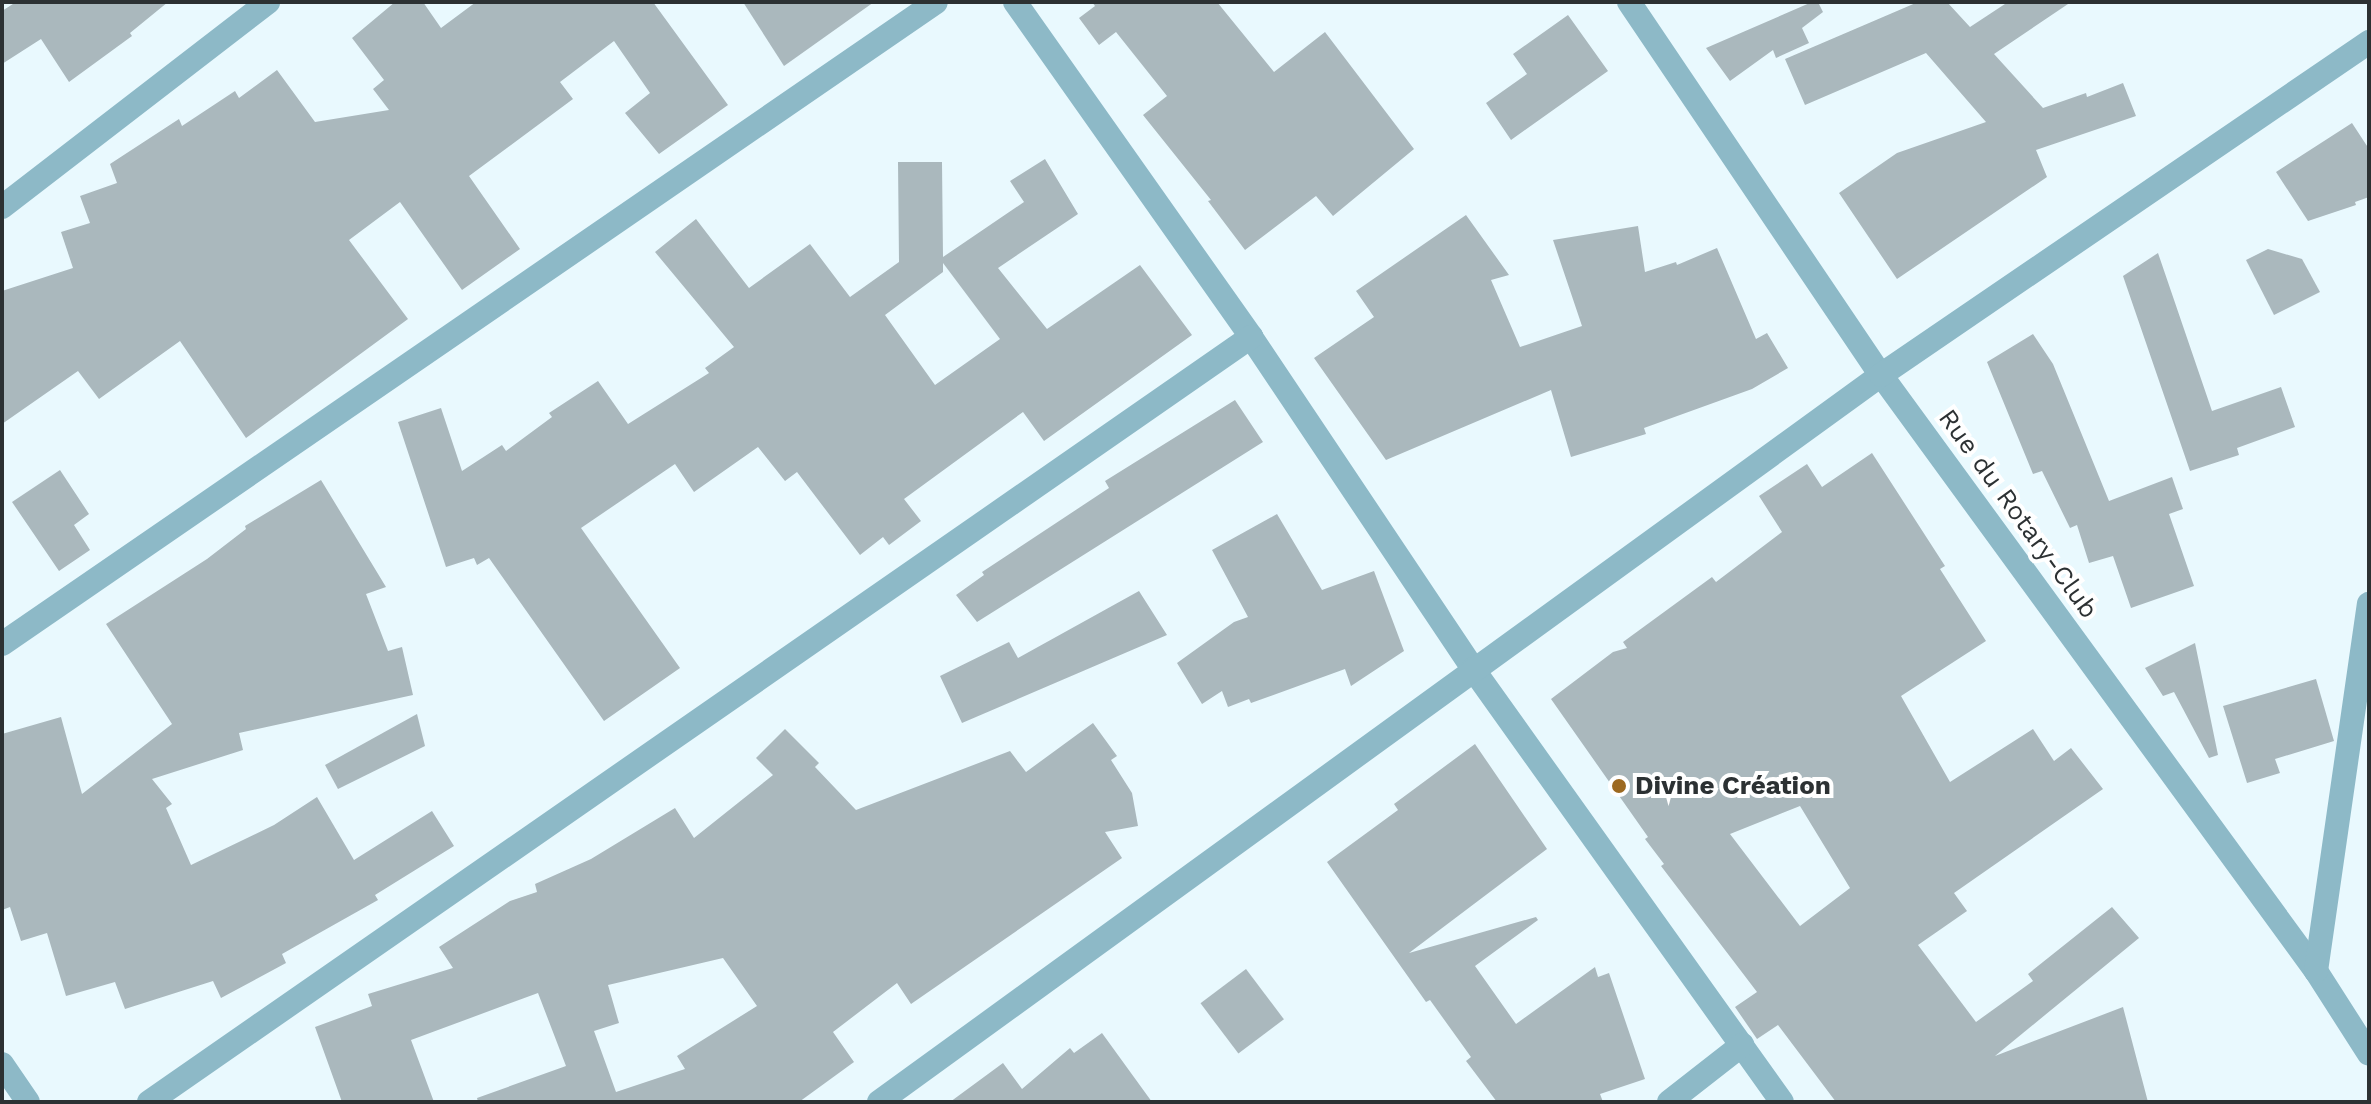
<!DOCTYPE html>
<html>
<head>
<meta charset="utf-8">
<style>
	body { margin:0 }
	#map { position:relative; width:2371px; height:1104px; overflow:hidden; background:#e9f9fe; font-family:"Work Sans",sans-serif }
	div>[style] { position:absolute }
	.building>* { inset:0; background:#aab8bd; transform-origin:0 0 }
	.minor>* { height:24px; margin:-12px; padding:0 12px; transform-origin:12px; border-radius:12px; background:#8db9c7 }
	.dots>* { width:22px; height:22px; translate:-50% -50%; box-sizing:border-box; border:4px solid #fff; border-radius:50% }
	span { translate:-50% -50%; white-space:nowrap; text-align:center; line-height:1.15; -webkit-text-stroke:8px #fff; paint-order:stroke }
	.street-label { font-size:26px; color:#2c3133 }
	.poi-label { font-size:26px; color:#2c3133; font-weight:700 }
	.left { translate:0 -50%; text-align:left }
	.frame { position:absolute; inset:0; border:4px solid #2c3133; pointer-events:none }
</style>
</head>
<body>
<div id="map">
	<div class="building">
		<div style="clip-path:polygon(16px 2px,168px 2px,130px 33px,132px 36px,69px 82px,41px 39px,2px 64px,2px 11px)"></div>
		<div style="clip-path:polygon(395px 2px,423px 2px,441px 28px,476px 2px,653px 2px,728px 105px,659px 154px,625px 113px,650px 93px,614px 41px,560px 82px,573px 99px,469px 176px,520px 249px,462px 290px,400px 202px,349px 240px,408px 319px,246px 438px,180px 341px,99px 399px,78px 371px,2px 424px,2px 291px,73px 268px,61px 232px,90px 223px,80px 196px,117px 183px,110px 164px,179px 119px,182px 126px,235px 91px,239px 98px,277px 70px,315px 122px,389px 110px,373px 89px,384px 80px,352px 38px)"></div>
		<div style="clip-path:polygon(743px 2px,874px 2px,784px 66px)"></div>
		<div style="clip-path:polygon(1092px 2px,1217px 2px,1274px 72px,1325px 32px,1414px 149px,1333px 216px,1316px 196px,1245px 250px,1208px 201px,1211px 200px,1143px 115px,1167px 96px,1116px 32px,1099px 45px,1079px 18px,1095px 6px)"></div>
		<div style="clip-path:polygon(1812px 2px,1818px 2px,1823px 12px,1802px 28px,1809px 43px,1776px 58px,1773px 50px,1730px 81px,1706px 48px)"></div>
		<div style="clip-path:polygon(1918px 2px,1947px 2px,1970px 27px,2008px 2px,2071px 2px,1994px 54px,2043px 108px,2086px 93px,2087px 97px,2123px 83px,2136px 116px,2036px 150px,2047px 177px,1897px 279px,1839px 193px,1897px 153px,1986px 122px,1926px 53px,1805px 105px,1785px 59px)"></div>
		<div style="clip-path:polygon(1568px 15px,1608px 71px,1511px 140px,1486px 103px,1527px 74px,1513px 54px)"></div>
		<div style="clip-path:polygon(2352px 123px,2369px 149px,2369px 197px,2355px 202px,2356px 205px,2308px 221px,2276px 172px)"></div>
		<div style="clip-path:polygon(evenodd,1045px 159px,1078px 214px,998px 268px,1047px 329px,1140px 265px,1192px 335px,1044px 441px,1023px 412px,904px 499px,921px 521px,889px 545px,883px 537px,860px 555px,797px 472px,785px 481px,758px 447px,694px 492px,675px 464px,581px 528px,680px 668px,604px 721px,489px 558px,477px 565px,474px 558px,446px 567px,398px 422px,441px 408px,462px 471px,502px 445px,506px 451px,552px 417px,549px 413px,598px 381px,628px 424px,709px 373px,705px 368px,734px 347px,655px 252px,696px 219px,749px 288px,810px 244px,850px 297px,899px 262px,898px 162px,942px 162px,943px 257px,1024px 202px,1010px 181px,1045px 159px,943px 263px,1000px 339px,935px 385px,885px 315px,943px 272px,943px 263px)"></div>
		<div style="clip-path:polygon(1466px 215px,1509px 275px,1491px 280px,1520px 347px,1582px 326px,1553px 240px,1638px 226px,1645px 272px,1676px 262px,1677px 265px,1717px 248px,1756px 339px,1767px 333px,1788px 368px,1752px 389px,1644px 428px,1646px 434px,1571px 457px,1551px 390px,1386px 460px,1314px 358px,1374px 317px,1356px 291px)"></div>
		<div style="clip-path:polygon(2268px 249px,2302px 259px,2320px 292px,2274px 315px,2246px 260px)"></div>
		<div style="clip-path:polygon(2158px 253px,2212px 411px,2281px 387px,2295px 427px,2237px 448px,2239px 455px,2190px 471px,2123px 276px)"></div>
		<div style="clip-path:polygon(2033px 334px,2053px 364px,2109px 501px,2172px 477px,2183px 509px,2169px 514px,2194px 586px,2131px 608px,2113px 556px,2089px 563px,2077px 525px,2070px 528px,2042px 471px,2033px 474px,1987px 362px)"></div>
		<div style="clip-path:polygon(1235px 400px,1263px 442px,977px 622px,956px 595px,984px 575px,982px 572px,1109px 488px,1105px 481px)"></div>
		<div style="clip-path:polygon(evenodd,1872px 453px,1945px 566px,1940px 569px,1986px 641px,1901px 696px,1950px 782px,2033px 729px,2054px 761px,2071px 748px,2103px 789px,1954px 893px,1967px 911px,1918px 945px,1976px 1022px,2033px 981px,2028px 974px,2112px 907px,2139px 938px,1995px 1056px,2123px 1007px,2148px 1102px,1836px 1102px,1778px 1025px,1757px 1039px,1735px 1007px,1757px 992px,1661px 866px,1664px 864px,1645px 839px,1648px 837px,1551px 699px,1613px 652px,1627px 648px,1623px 642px,1712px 577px,1716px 582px,1782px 532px,1759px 496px,1807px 464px,1822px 487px,1872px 453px,1800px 806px,1850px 888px,1800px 926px,1730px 834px,1800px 806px)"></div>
		<div style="clip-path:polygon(60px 470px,89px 514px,74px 525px,90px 550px,59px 571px,12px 502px)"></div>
		<div style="clip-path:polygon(321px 480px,386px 587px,366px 594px,388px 651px,402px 647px,413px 695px,239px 733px,243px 750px,152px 779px,172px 804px,166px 808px,191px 865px,274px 825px,317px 797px,354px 860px,432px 811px,454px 846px,375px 895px,378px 900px,282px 954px,286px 963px,221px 998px,213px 981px,125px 1009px,115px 982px,66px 996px,47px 933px,21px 941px,10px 907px,2px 910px,2px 734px,61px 717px,82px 794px,172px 724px,106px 624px,207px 559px,246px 529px,245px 526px)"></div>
		<div style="clip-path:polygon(1277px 514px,1322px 590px,1374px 571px,1404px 651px,1351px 686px,1345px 669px,1251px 703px,1249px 699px,1228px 707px,1222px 691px,1202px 704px,1177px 663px,1234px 622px,1248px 617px,1212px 550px)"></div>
		<div style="clip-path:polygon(1139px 591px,1167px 635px,962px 723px,940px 676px,1009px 642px,1018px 658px)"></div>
		<div style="clip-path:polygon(2195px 643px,2218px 755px,2209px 758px,2174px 692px,2163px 696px,2145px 668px)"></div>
		<div style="clip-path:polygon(2316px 679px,2334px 741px,2275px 759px,2280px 773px,2247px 783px,2223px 706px)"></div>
		<div style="clip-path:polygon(417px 714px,425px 746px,338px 789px,325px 765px)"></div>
		<div style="clip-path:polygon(evenodd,1093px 723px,1117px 756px,1111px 760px,1132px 793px,1138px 826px,1105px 832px,1122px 858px,911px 1004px,897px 983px,833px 1032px,854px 1062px,799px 1102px,478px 1102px,477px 1098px,566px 1066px,538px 993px,411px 1040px,434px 1102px,342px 1102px,315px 1027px,372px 1006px,368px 994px,453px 968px,439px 947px,510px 901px,537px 892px,535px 884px,591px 859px,675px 808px,694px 838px,773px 775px,756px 758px,785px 729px,819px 763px,815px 767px,856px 810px,1010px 751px,1026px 772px,1093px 723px,723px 958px,757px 1006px,677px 1056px,685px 1069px,616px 1092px,594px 1031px,619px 1023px,608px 985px,723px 958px)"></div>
		<div style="clip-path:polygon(1475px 744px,1547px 849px,1409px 953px,1536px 917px,1538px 920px,1475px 966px,1516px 1024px,1595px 967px,1598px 977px,1609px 973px,1645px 1079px,1600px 1094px,1603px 1102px,1497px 1102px,1466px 1061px,1471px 1057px,1430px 1000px,1426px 1002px,1327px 862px,1398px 810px,1394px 804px)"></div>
		<div style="left:1246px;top:969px;width:63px;height:57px;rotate:53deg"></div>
		<div style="clip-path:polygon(1102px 1033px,1152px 1102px,950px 1102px,1003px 1063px,1022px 1089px,1070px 1048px,1074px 1053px)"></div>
	</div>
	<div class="minor">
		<div style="left:1015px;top:2px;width:410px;rotate:54.8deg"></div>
		<div style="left:1251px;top:337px;width:399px;rotate:56.2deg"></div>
		<div style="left:1473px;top:669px;width:532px;rotate:54.49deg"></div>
		<div style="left:1629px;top:2px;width:450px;rotate:56deg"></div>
		<div style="left:1881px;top:375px;width:738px;rotate:53.88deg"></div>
		<div style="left:2316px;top:971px;width:98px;rotate:57.4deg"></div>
		<div style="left:2px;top:207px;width:336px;rotate:-37.6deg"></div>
		<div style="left:2px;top:644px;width:1133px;rotate:-34.5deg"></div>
		<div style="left:2316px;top:971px;width:371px;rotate:-81.8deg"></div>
		<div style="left:2px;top:1064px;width:46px;rotate:55.6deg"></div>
		<div style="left:149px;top:1102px;width:1342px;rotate:-34.77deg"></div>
		<div style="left:879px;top:1102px;width:1238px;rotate:-35.96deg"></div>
		<div style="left:1881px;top:375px;width:591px;rotate:-34.31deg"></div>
		<div style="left:1669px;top:1102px;width:93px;rotate:-38deg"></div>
	</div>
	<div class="dots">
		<div style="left:1619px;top:786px;background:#9d6920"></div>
	</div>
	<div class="street-label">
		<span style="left:2018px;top:514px;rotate:54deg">Rue du Rotary-Club</span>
	</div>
	<div class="poi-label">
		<span class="left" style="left:1635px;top:786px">Divine Création</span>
	</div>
	<div class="frame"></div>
</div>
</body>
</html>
